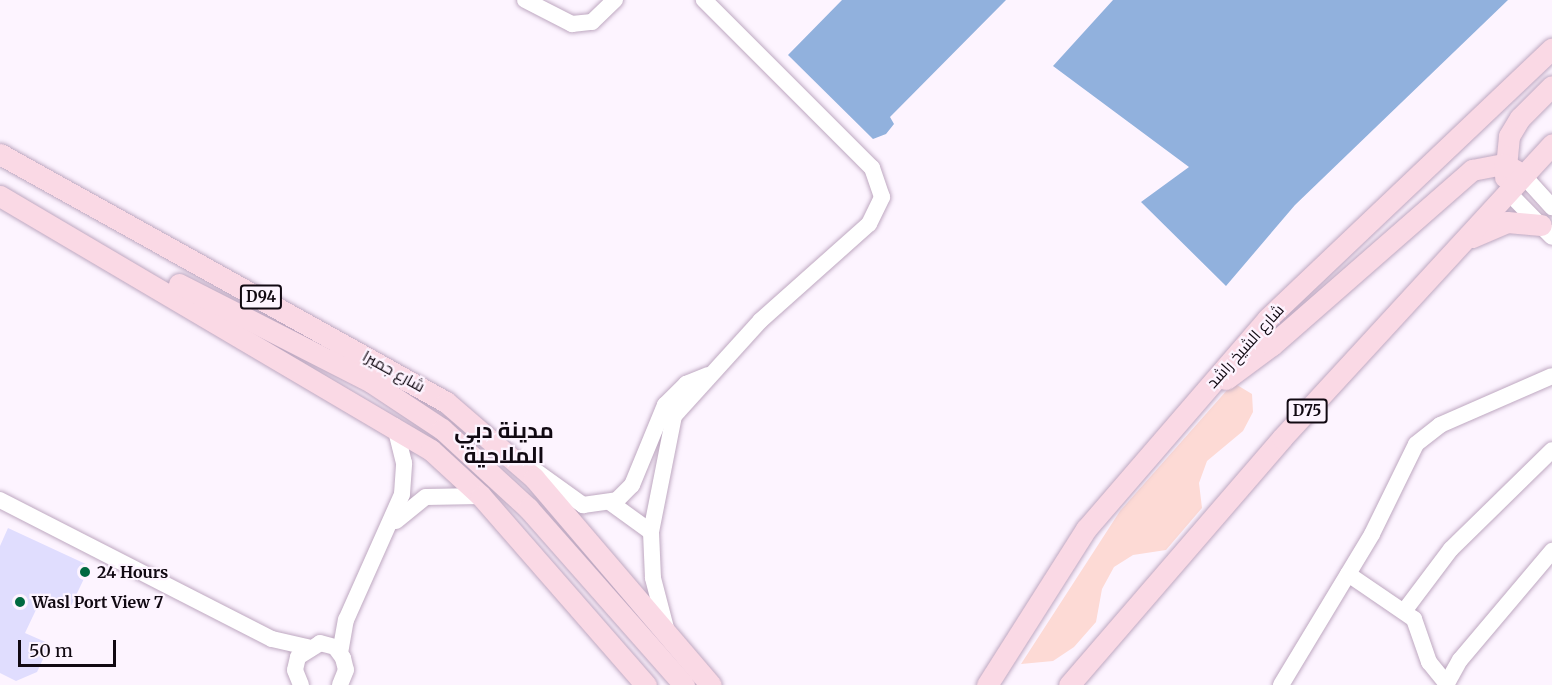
<!DOCTYPE html>
<html>
<head>
<meta charset="utf-8">
<style>
	body { margin:0 }
	#map { position:relative; width:1552px; height:685px; overflow:hidden; background:#fdf4ff; font-family:Merriweather,Cairo,serif }
	div>[style] { position:absolute }
	.green>* { inset:0; background:#fddad5 }
	.water>* { inset:0; background:#91b1dd }
	.building>* { inset:0; background:#e0ddfe }
	.roads { filter:drop-shadow(0 0 2px #bea8c1) drop-shadow(0 0 2px #bea8c1) }
	.minor>* { height:16px; margin:-8px; padding:0 8px; transform-origin:8px; border-radius:8px; background:#fff }
	.major>* { height:21px; margin:-10.5px; padding:0 10.5px; transform-origin:10.5px; border-radius:10.5px; background:#fad9e5 }
	.dots>* { width:16px; height:16px; translate:-50% -50%; box-sizing:border-box; border:3px solid #fdf4ff; border-radius:50% }
	span { translate:-50% -50%; white-space:nowrap; text-align:center; line-height:1.15; -webkit-text-stroke:4.5px #fdf4ff; paint-order:stroke }
	.shield-label span { padding:2px 4px; background:#fdf4ff; border:2px solid; border-radius:4px; -webkit-text-stroke-width:0 }
	.shield-label { font-size:15px; color:#110912; font-weight:700 }
	.street-label { font-size:16px; color:#110912 }
	.poi-label { font-size:16px; color:#110912; font-weight:700 }
	.left { translate:0 -50%; text-align:left }
	.district-label { font-size:22px; color:#110912; font-weight:700 }
	.scale { position:absolute; left:18px; top:640px; width:98px; height:27px; box-sizing:border-box; border:3px solid #110912; border-top:0; padding-left:8px; font-size:18px; line-height:21px; white-space:nowrap; color:#110912; -webkit-text-stroke:4px #fdf4ff; paint-order:stroke }
</style>
</head>
<body>
<div id="map">
	<div class="green">
		<div style="clip-path:polygon(1237px 385px,1252px 394px,1253px 412px,1243px 431px,1207px 461px,1199px 483px,1202px 508px,1166px 550px,1133px 555px,1114px 567px,1102px 589px,1096px 622px,1074px 647px,1053px 661px,1021px 664px,1120px 511px,1228px 389px)"></div>
	</div>
	<div class="water">
		<div style="clip-path:polygon(842px 0,1006px 0,890px 117px,894px 124px,886px 134px,873px 139px,788px 55px)"></div>
		<div style="clip-path:polygon(1113px 0,1508px 0,1295px 205px,1226px 286px,1141px 202px,1189px 167px,1053px 66px)"></div>
	</div>
	<div class="building">
		<div style="clip-path:polygon(8px 528px,90px 566px,70px 608px,43px 595px,25px 633px,50px 644px,37px 672px,16px 681px,0 673px,0 546px)"></div>
	</div>
	<div class="roads">
		<div class="minor">
			<div style="left:525px;top:0;width:53px;rotate:27.1deg"></div>
			<div style="left:572px;top:24px;width:20px;rotate:-6deg"></div>
			<div style="left:592px;top:22px;width:32px;rotate:-44deg"></div>
			<div style="left:1522px;top:174px;width:45px;rotate:47.7deg"></div>
			<div style="left:1507px;top:191px;width:64px;rotate:45.6deg"></div>
			<div style="left:537px;top:472px;width:57px;rotate:35.7deg"></div>
			<div style="left:583px;top:505px;width:34px;rotate:-8deg"></div>
			<div style="left:617px;top:500px;width:21px;rotate:-45deg"></div>
			<div style="left:632px;top:485px;width:87px;rotate:-67.6deg"></div>
			<div style="left:665px;top:405px;width:30px;rotate:-45deg"></div>
			<div style="left:686px;top:384px;width:24px;rotate:-22deg"></div>
			<div style="left:0;top:500px;width:305px;rotate:27.1deg"></div>
			<div style="left:272px;top:639px;width:37px;rotate:13deg"></div>
			<div style="left:611px;top:503px;width:49px;rotate:35.9deg"></div>
			<div style="left:396px;top:521px;width:38px;rotate:-39deg"></div>
			<div style="left:426px;top:497px;width:55px;rotate:-1deg"></div>
			<div style="left:1348px;top:574px;width:80px;rotate:34.3deg"></div>
			<div style="left:1414px;top:619px;width:46px;rotate:70.8deg"></div>
			<div style="left:1429px;top:662px;width:28px;rotate:51deg"></div>
			<div style="left:1405px;top:610px;width:76px;rotate:-53deg"></div>
			<div style="left:1451px;top:549px;width:141px;rotate:-44.4deg"></div>
			<div style="left:666px;top:628px;width:52px;rotate:-104.6deg"></div>
			<div style="left:653px;top:578px;width:46px;rotate:-92.5deg"></div>
			<div style="left:651px;top:532px;width:118px;rotate:-78.8deg"></div>
			<div style="left:674px;top:416px;width:128px;rotate:-47.8deg"></div>
			<div style="left:760px;top:321px;width:146px;rotate:-41.7deg"></div>
			<div style="left:869px;top:224px;width:30px;rotate:-64deg"></div>
			<div style="left:882px;top:197px;width:31px;rotate:-109deg"></div>
			<div style="left:872px;top:168px;width:238px;rotate:-135deg"></div>
			<div style="left:340px;top:653px;width:34px;rotate:-80deg"></div>
			<div style="left:346px;top:620px;width:138px;rotate:-66deg"></div>
			<div style="left:402px;top:494px;width:31px;rotate:-86deg"></div>
			<div style="left:404px;top:463px;width:38px;rotate:-104deg"></div>
			<div style="left:301px;top:685px;width:16px;rotate:-112deg"></div>
			<div style="left:295px;top:670px;width:13px;rotate:-77deg"></div>
			<div style="left:298px;top:657px;width:26px;rotate:-32deg"></div>
			<div style="left:320px;top:643px;width:16px;rotate:15deg"></div>
			<div style="left:335px;top:647px;width:14px;rotate:54deg"></div>
			<div style="left:343px;top:658px;width:12px;rotate:76deg"></div>
			<div style="left:346px;top:670px;width:16px;rotate:112deg"></div>
			<div style="left:1281px;top:685px;width:176px;rotate:-58.9deg"></div>
			<div style="left:1372px;top:534px;width:100px;rotate:-63.9deg"></div>
			<div style="left:1416px;top:444px;width:31px;rotate:-38deg"></div>
			<div style="left:1440px;top:425px;width:122px;rotate:-23.6deg"></div>
			<div style="left:1446px;top:685px;width:29px;rotate:-61deg"></div>
			<div style="left:1460px;top:660px;width:143px;rotate:-49.8deg"></div>
		</div>
		<div class="major">
			<div style="left:0;top:154px;width:510px;rotate:29.08deg"></div>
			<div style="left:446px;top:402px;width:116px;rotate:40.8deg"></div>
			<div style="left:534px;top:478px;width:272px;rotate:49.5deg"></div>
			<div style="left:1505px;top:177px;width:41px;rotate:-84.4deg"></div>
			<div style="left:1509px;top:136px;width:21px;rotate:-59deg"></div>
			<div style="left:1520px;top:118px;width:45px;rotate:-45deg"></div>
			<div style="left:0;top:196px;width:500px;rotate:30.51deg"></div>
			<div style="left:431px;top:450px;width:68px;rotate:42.6deg"></div>
			<div style="left:481px;top:496px;width:251px;rotate:48.9deg"></div>
			<div style="left:1472px;top:237px;width:38px;rotate:-23deg"></div>
			<div style="left:1507px;top:222px;width:34px;rotate:5deg"></div>
			<div style="left:179px;top:284px;width:216px;rotate:27deg"></div>
			<div style="left:371px;top:382px;width:85px;rotate:33.5deg"></div>
			<div style="left:442px;top:429px;width:117px;rotate:42.6deg"></div>
			<div style="left:528px;top:508px;width:236px;rotate:48.6deg"></div>
			<div style="left:1226px;top:379px;width:57px;rotate:-36.5deg"></div>
			<div style="left:1272px;top:345px;width:266px;rotate:-41.2deg"></div>
			<div style="left:1472px;top:170px;width:33px;rotate:-11deg"></div>
			<div style="left:1504px;top:164px;width:21px;rotate:29deg"></div>
			<div style="left:987px;top:685px;width:185px;rotate:-57.6deg"></div>
			<div style="left:1086px;top:529px;width:277px;rotate:-49.2deg"></div>
			<div style="left:1267px;top:319px;width:393px;rotate:-43.5deg"></div>
			<div style="left:1069px;top:685px;width:326px;rotate:-49.2deg"></div>
			<div style="left:1282px;top:438px;width:399px;rotate:-47.4deg"></div>
		</div>
	</div>
	<div class="dots">
		<div style="left:85px;top:572px;background:#006940"></div>
		<div style="left:20px;top:602px;background:#006940"></div>
	</div>
	<div class="shield-label">
		<span style="left:261px;top:297px">D94</span>
		<span style="left:1307px;top:411px">D75</span>
	</div>
	<div class="street-label">
		<span style="left:1245px;top:346px;rotate:-48deg">شارع الشيخ راشد</span>
		<span style="left:394px;top:371px;rotate:29deg">شارع جميرا</span>
	</div>
	<div class="poi-label">
		<span class="left" style="left:97px;top:572px">24 Hours</span>
		<span class="left" style="left:32px;top:602px">Wasl Port View 7</span>
	</div>
	<div class="district-label">
		<span style="left:504px;top:443px">مدينة دبي<br>الملاحية</span>
	</div>
	<div class="scale">50 m</div>
</div>
</body>
</html>
